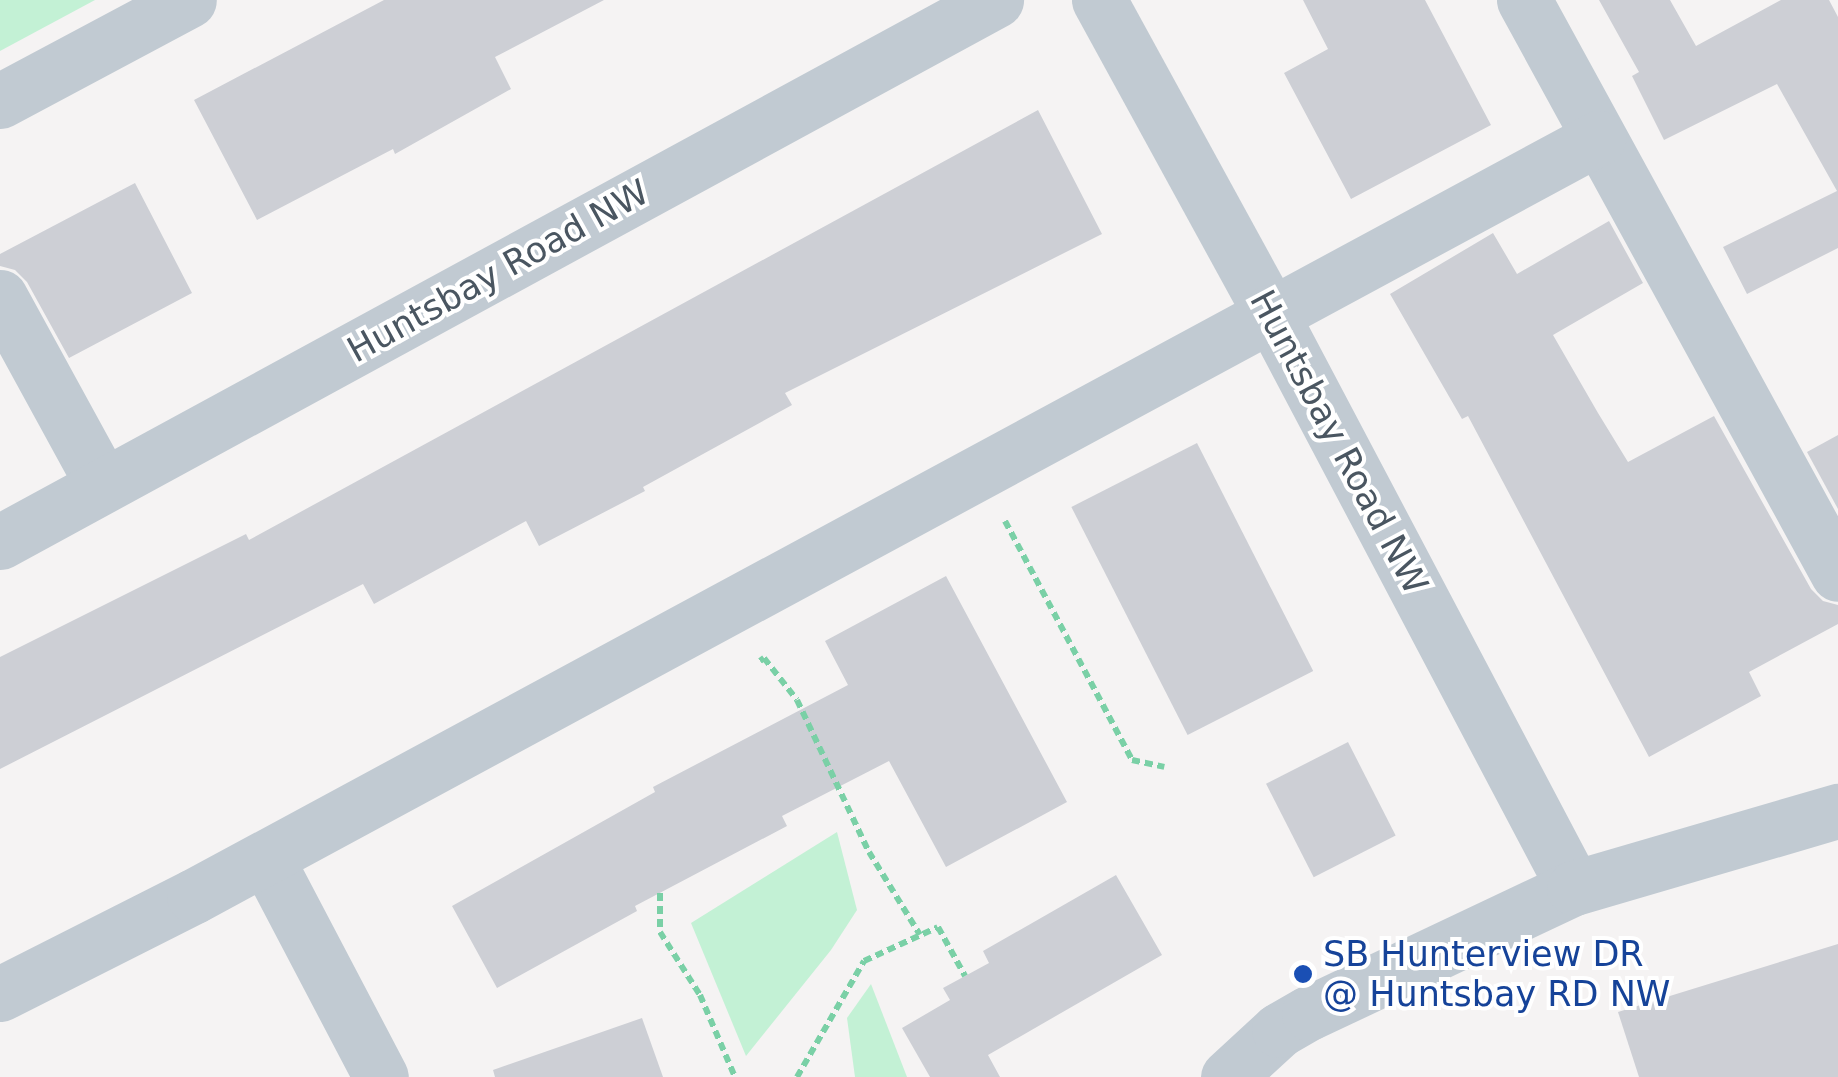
<!DOCTYPE html>
<html>
<head>
<meta charset="utf-8">
<style>
	body { margin:0 }
	#map { position:relative; width:1838px; height:1077px; overflow:hidden; background:#f5f3f3; font-family:"DejaVu Sans",sans-serif }
	div>[style] { position:absolute }
	.green>* { inset:0; background:#c3f1d5 }
	.building>* { inset:0; background:#cdcfd5; transform-origin:0 0 }
	.path>* { height:6px; margin-top:-3px; transform-origin:0; background:repeating-linear-gradient(90deg,#7ad0a6 0 8px,transparent 0 13px) }
	.minor>* { height:55px; margin:-27.5px; padding:0 27.5px; transform-origin:27.5px; border-radius:27.5px; background:#c1cad2 }
	.dots>* { width:28px; height:28px; translate:-50% -50%; box-sizing:border-box; border:5px solid #fff; border-radius:50% }
	span { translate:-50% -50%; white-space:nowrap; text-align:center; line-height:1.15; -webkit-text-stroke:8px #fff; paint-order:stroke }
	.street-label { font-size:35px; color:#4a5661 }
	.transit-label { font-size:35px; color:#164399 }
	.left { translate:0 -50%; text-align:left }
</style>
</head>
<body>
<div id="map">
	<div class="green">
		<div style="clip-path:polygon(0 0,95px 0,0 51px)"></div>
		<div style="clip-path:polygon(837px 832px,857px 910px,831px 950px,746px 1056px,691px 923px)"></div>
		<div style="clip-path:polygon(871px 984px,907px 1077px,855px 1077px,847px 1018px)"></div>
	</div>
	<div class="building">
		<div style="clip-path:polygon(384px 0,604px 0,495px 57px,511px 89px,395px 154px,393px 149px,257px 220px,194px 100px)"></div>
		<div style="clip-path:polygon(1303px 0,1425px 0,1491px 125px,1351px 199px,1284px 73px,1328px 49px)"></div>
		<div style="clip-path:polygon(1599px 0,1670px 0,1696px 46px,1781px 0,1829px 0,1838px 17px,1838px 248px,1747px 294px,1723px 247px,1837px 191px,1777px 84px,1664px 140px,1632px 76px,1639px 72px)"></div>
		<div style="clip-path:polygon(1038px 110px,1102px 234px,785px 393px,792px 405px,643px 487px,645px 491px,539px 546px,526px 521px,374px 604px,363px 584px,0 769px,0 657px,246px 534px,249px 540px)"></div>
		<div style="clip-path:polygon(135px 183px,192px 293px,69px 358px,27px 282px,15px 270px,0 266px,0 254px)"></div>
		<div style="clip-path:polygon(1609px 221px,1643px 283px,1553px 335px,1598px 413px,1628px 462px,1714px 416px,1811px 589px,1823px 601px,1838px 605px,1838px 624px,1749px 672px,1761px 696px,1649px 757px,1468px 416px,1462px 419px,1390px 294px,1493px 233px,1517px 274px)"></div>
		<div style="clip-path:polygon(1838px 435px,1838px 509px,1807px 452px)"></div>
		<div style="left:1197px;top:443px;width:256px;height:141px;rotate:63deg"></div>
		<div style="clip-path:polygon(946px 576px,1067px 802px,946px 867px,889px 761px,782px 816px,787px 826px,635px 906px,637px 911px,497px 988px,452px 906px,655px 792px,653px 787px,848px 685px,825px 641px)"></div>
		<div style="left:1348px;top:742px;width:105px;height:92px;rotate:63deg"></div>
		<div style="clip-path:polygon(1116px 875px,1162px 955px,988px 1055px,1000px 1077px,930px 1077px,902px 1028px,950px 1000px,943px 988px,989px 963px,983px 951px)"></div>
		<div style="clip-path:polygon(1838px 944px,1838px 1077px,1639px 1077px,1618px 1012px)"></div>
		<div style="clip-path:polygon(642px 1018px,663px 1077px,495px 1077px,493px 1070px)"></div>
	</div>
	<div class="path">
		<div style="left:1005px;top:521px;width:271px;rotate:62deg"></div>
		<div style="left:1132px;top:760px;width:33px;rotate:12deg"></div>
		<div style="left:760px;top:661px;width:5px;rotate:-37deg"></div>
		<div style="left:764px;top:658px;width:53px;rotate:51.8deg"></div>
		<div style="left:797px;top:700px;width:168px;rotate:64.7deg"></div>
		<div style="left:869px;top:852px;width:97px;rotate:58.4deg"></div>
		<div style="left:660px;top:893px;width:39px;rotate:90deg"></div>
		<div style="left:660px;top:932px;width:75px;rotate:57.6deg"></div>
		<div style="left:700px;top:995px;width:89px;rotate:66.9deg"></div>
		<div style="left:797px;top:1077px;width:134px;rotate:-60deg"></div>
		<div style="left:864px;top:961px;width:81px;rotate:-24.7deg"></div>
		<div style="left:938px;top:927px;width:56px;rotate:61.1deg"></div>
	</div>
	<div class="minor">
		<div style="left:1099px;top:0;width:356px;rotate:61.3deg"></div>
		<div style="left:1270px;top:312px;width:651px;rotate:62.18deg"></div>
		<div style="left:1524px;top:0;width:654px;rotate:61.32deg"></div>
		<div style="left:0;top:101px;width:214px;rotate:-28.1deg"></div>
		<div style="left:0;top:297px;width:214px;rotate:61.3deg"></div>
		<div style="left:0;top:542px;width:1134px;rotate:-28.55deg"></div>
		<div style="left:266px;top:858px;width:247px;rotate:62.3deg"></div>
		<div style="left:0;top:994px;width:217px;rotate:-26.8deg"></div>
		<div style="left:194px;top:896px;width:1596px;rotate:-28.36deg"></div>
		<div style="left:1228px;top:1077px;width:69px;rotate:-42.7deg"></div>
		<div style="left:1279px;top:1030px;width:34px;rotate:-30deg"></div>
		<div style="left:1309px;top:1013px;width:293px;rotate:-25.3deg"></div>
		<div style="left:1574px;top:888px;width:275px;rotate:-16.3deg"></div>
	</div>
	<div class="dots">
		<div style="left:1303px;top:974px;background:#1a4fb4"></div>
	</div>
	<div class="street-label">
		<span style="left:498px;top:271px;rotate:-29deg">Huntsbay Road NW</span>
		<span style="left:1339px;top:442px;rotate:62deg">Huntsbay Road NW</span>
	</div>
	<div class="transit-label">
		<span class="left" style="left:1323px;top:974px">SB Hunterview DR<br>@ Huntsbay RD NW</span>
	</div>
</div>
</body>
</html>
